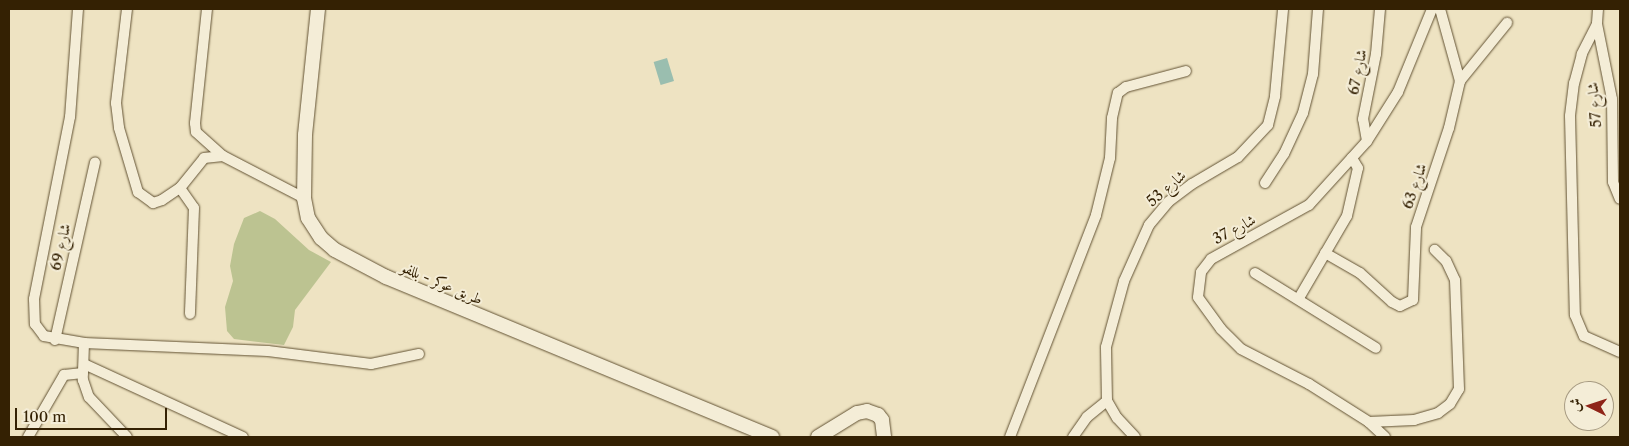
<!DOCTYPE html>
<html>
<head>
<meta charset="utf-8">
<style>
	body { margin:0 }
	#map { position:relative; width:1629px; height:446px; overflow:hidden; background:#eee3c2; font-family:"Libre Caslon Text",Amiri,serif }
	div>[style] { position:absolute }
	.green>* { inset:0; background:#bcc391 }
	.water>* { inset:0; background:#9abeaf; transform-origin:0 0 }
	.roads { filter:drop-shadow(0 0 1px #625233) drop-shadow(0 0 1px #625233) }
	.street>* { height:10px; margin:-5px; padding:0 5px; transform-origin:5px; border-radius:5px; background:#f4edd7 }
	.secondary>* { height:14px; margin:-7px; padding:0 7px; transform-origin:7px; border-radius:7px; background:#f4edd7 }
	span { translate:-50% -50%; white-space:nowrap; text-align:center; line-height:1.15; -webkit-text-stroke:4px #f4edd7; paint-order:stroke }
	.street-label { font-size:15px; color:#342103 }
	.frame { position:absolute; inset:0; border:10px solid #342103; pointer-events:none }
	.north { position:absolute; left:1564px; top:381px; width:50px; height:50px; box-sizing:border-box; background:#f4edd7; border:1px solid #a79b82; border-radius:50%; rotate:274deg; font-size:14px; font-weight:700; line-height:20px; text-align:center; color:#342103 }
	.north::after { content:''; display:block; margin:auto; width:18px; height:22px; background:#8f2418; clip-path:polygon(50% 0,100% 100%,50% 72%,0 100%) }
	.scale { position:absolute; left:15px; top:408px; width:152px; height:22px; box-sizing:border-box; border:2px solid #342103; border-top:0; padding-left:6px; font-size:15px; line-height:18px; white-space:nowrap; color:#342103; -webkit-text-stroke:4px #f4edd7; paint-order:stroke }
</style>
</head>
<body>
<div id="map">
	<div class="green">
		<div style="clip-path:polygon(260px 211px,275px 219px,309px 250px,331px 262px,295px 310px,293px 327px,284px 345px,234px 339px,227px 331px,225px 307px,233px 281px,230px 266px,234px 244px,244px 218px)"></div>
	</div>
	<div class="water">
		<div style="left:667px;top:58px;width:24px;height:14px;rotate:73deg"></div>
	</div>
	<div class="roads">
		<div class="street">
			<div style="left:78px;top:9px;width:108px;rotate:94.2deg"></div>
			<div style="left:70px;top:117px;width:186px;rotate:101.2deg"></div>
			<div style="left:34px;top:299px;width:25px;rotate:88deg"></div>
			<div style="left:35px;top:324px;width:15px;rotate:53deg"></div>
			<div style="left:44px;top:336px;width:41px;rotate:9.9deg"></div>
			<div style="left:84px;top:343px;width:184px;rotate:2.5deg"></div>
			<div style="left:268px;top:351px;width:104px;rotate:7.2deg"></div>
			<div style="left:371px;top:364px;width:49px;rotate:-11.8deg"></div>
			<div style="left:127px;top:9px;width:95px;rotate:96.7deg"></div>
			<div style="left:116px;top:103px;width:25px;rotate:83deg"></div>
			<div style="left:119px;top:128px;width:67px;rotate:73.5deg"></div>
			<div style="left:138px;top:192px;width:19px;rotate:36deg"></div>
			<div style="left:153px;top:203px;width:9px;rotate:-18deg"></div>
			<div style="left:162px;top:200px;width:22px;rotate:-34deg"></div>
			<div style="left:180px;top:188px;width:38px;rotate:-51deg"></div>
			<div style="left:204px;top:158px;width:19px;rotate:-6deg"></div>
			<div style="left:207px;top:9px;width:115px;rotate:96deg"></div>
			<div style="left:195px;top:123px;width:9px;rotate:84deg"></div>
			<div style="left:196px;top:132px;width:36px;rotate:42deg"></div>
			<div style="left:223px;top:156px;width:91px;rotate:27.4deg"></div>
			<div style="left:1598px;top:9px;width:15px;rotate:94deg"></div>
			<div style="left:1597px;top:24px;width:76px;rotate:78.7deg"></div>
			<div style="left:1612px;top:99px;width:83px;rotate:89.3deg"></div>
			<div style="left:1613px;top:182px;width:18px;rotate:68deg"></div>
			<div style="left:1597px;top:24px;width:34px;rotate:117deg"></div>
			<div style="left:1582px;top:54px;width:30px;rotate:105deg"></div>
			<div style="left:1574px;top:83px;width:33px;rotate:97deg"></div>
			<div style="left:1570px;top:116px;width:199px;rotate:88.6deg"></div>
			<div style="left:1575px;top:315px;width:23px;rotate:67deg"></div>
			<div style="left:1584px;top:336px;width:39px;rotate:24deg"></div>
			<div style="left:1460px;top:81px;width:75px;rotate:-51deg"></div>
			<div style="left:1367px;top:141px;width:22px;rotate:-100deg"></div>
			<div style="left:1363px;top:119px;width:66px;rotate:-78.7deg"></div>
			<div style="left:1376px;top:54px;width:45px;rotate:-84.9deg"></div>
			<div style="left:1265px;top:183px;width:35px;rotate:-57deg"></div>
			<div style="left:1284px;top:154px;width:45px;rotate:-65.1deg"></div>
			<div style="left:1303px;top:113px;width:40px;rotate:-75.6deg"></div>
			<div style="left:1313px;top:74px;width:65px;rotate:-85.6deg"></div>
			<div style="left:180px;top:188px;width:24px;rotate:55deg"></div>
			<div style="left:194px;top:208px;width:106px;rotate:92.2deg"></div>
			<div style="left:1325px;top:253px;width:40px;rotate:29.7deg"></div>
			<div style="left:1360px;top:273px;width:43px;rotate:42.2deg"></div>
			<div style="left:1392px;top:302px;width:9px;rotate:27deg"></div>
			<div style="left:1400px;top:306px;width:14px;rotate:-25deg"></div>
			<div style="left:1413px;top:300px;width:73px;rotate:-87.6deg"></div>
			<div style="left:1416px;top:227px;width:104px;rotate:-71.6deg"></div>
			<div style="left:1449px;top:128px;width:48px;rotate:-76.8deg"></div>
			<div style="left:1460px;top:81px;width:75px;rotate:-105.5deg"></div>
			<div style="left:1255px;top:273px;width:142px;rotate:31.8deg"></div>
			<div style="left:1299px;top:298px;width:95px;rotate:-59.7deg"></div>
			<div style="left:1347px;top:216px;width:49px;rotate:-77.1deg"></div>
			<div style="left:1358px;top:168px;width:12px;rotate:-121deg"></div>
			<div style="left:55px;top:340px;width:182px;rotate:-77.3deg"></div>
			<div style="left:84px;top:343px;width:37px;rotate:92deg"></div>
			<div style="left:83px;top:380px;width:18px;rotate:71deg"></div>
			<div style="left:89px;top:397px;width:55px;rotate:46.5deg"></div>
			<div style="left:84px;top:364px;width:175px;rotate:24.7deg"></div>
			<div style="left:1369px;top:422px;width:45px;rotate:-2.5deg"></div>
			<div style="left:1414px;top:420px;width:25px;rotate:-16deg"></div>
			<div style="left:1438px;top:413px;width:15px;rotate:-37deg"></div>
			<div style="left:1450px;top:404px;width:17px;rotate:-59deg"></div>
			<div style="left:1459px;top:389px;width:109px;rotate:-92.1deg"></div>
			<div style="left:1455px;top:280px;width:21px;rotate:-115deg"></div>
			<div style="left:1446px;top:261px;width:16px;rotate:-135deg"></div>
			<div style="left:28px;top:437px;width:72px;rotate:-59.9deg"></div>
			<div style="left:64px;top:375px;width:19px;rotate:-6deg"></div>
			<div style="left:1010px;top:437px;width:238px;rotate:-68.8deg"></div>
			<div style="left:1096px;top:215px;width:59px;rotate:-76.2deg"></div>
			<div style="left:1110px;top:158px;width:40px;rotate:-87.1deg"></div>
			<div style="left:1112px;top:118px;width:26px;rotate:-77deg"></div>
			<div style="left:1118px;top:93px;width:10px;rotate:-37deg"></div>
			<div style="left:1126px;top:87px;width:62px;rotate:-14.9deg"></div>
			<div style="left:1073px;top:437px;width:24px;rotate:-55deg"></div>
			<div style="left:1087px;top:417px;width:26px;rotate:-39deg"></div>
			<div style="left:1135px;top:437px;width:26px;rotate:-133deg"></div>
			<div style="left:1117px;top:418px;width:20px;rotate:-120deg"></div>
			<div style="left:1107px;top:401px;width:54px;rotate:-91.1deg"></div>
			<div style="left:1106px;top:347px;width:68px;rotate:-74.7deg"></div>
			<div style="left:1124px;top:281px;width:61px;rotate:-65.9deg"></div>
			<div style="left:1149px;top:225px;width:30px;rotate:-50deg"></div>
			<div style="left:1168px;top:202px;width:30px;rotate:-37deg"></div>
			<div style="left:1192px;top:184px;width:53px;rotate:-30.4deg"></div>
			<div style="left:1238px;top:157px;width:44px;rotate:-46.8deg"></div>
			<div style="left:1268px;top:125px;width:30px;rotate:-76deg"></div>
			<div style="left:1275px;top:96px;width:87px;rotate:-84.7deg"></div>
			<div style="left:1385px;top:437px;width:22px;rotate:-137deg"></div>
			<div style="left:1369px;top:422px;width:71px;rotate:-147.7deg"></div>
			<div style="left:1309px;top:384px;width:76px;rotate:-152.8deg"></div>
			<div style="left:1241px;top:349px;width:28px;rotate:-135deg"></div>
			<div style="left:1221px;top:329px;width:39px;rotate:-126deg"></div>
			<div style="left:1198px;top:297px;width:25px;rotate:-83deg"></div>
			<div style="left:1201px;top:272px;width:16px;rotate:-52deg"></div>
			<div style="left:1211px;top:259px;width:112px;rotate:-28.9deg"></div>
			<div style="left:1309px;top:205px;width:86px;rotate:-47.8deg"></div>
			<div style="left:1367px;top:141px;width:58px;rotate:-57.7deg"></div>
			<div style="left:1398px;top:92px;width:90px;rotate:-67.7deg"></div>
		</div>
		<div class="secondary">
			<div style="left:318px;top:9px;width:127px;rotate:95.9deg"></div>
			<div style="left:305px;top:135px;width:63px;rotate:90.9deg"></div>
			<div style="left:304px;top:198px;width:20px;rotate:79deg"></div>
			<div style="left:308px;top:218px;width:24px;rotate:57deg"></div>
			<div style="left:321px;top:238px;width:18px;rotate:41deg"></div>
			<div style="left:335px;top:250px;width:58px;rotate:27.9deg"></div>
			<div style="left:386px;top:277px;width:418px;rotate:22.5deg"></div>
			<div style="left:818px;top:437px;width:46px;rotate:-31.6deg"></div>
			<div style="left:857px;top:413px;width:10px;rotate:-11deg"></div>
			<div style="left:867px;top:411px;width:12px;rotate:20deg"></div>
			<div style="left:878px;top:415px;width:6px;rotate:51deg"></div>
			<div style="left:882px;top:420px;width:17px;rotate:83deg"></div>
		</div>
	</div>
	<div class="street-label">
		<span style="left:1357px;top:72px;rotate:-79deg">شارع 67</span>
		<span style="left:1594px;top:105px;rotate:-95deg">شارع 57</span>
		<span style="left:1414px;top:186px;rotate:-71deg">شارع 63</span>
		<span style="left:1166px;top:188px;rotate:-41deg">شارع 53</span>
		<span style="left:1234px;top:229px;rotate:-28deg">شارع 37</span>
		<span style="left:60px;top:247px;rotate:-77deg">شارع 69</span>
		<span style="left:442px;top:283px;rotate:23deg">طريق عوكر - بللفو</span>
	</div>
	<div class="frame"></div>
	<div class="north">ش</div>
	<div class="scale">100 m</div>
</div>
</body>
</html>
